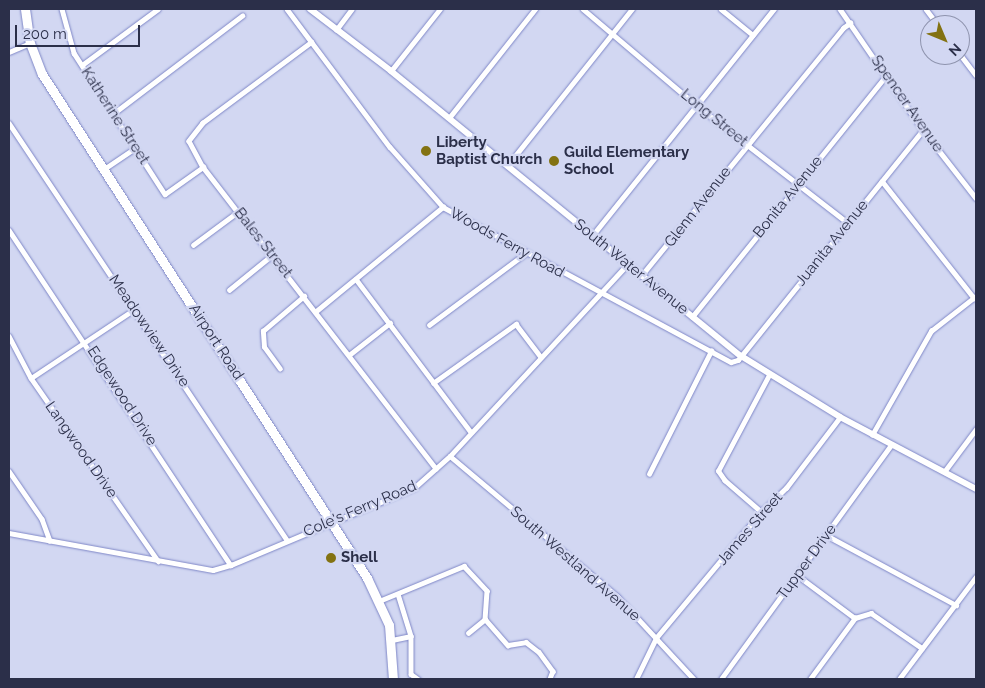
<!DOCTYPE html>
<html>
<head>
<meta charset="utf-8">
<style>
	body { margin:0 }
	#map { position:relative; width:985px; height:688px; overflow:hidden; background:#d2d7f2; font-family:Raleway,sans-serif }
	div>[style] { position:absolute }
	.roads { filter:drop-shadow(0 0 1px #7f87c7) drop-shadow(0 0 1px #7f87c7) }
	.street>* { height:4.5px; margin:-2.25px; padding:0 2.25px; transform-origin:2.25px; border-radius:2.25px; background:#fff }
	.secondary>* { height:6px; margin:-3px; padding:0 3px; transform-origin:3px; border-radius:3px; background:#fff }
	.highway>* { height:9px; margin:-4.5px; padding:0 4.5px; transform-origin:4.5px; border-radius:4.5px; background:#fff }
	.dots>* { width:14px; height:14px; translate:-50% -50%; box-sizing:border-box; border:2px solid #d2d7f2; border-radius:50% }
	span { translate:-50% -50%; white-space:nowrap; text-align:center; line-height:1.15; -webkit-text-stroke:4.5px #d2d7f2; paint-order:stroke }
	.street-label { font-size:15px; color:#2b2f49 }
	.poi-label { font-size:15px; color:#2b2f49; font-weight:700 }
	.left { translate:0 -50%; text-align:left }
	.frame { position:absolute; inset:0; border:10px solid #2b2f49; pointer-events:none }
	.north { position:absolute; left:920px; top:15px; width:50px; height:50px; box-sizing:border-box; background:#d2d7f2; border:1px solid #8f94ae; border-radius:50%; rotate:135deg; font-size:14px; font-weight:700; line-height:20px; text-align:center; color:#2b2f49 }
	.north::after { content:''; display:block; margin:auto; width:18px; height:22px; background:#837212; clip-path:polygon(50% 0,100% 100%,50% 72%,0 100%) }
	.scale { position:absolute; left:15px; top:25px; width:125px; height:22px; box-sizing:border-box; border:2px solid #2b2f49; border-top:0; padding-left:6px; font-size:15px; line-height:18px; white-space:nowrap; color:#2b2f49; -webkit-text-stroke:4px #d2d7f2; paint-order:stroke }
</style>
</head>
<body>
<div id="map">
	<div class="roads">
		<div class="street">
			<div style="left:62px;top:9px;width:46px;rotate:74.7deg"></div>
			<div style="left:74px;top:53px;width:168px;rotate:57.2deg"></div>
			<div style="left:165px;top:194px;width:47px;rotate:-35.4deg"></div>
			<div style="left:287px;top:9px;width:172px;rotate:53.3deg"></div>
			<div style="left:390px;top:147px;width:80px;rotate:48.5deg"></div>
			<div style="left:443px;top:207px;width:327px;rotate:28.3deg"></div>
			<div style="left:731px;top:362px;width:7px;rotate:-16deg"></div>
			<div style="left:738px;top:360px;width:295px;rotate:-51.2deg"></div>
			<div style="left:583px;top:9px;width:148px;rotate:40.3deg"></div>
			<div style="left:696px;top:105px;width:192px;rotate:37.8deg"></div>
			<div style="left:721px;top:9px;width:41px;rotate:39.1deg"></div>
			<div style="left:840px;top:9px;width:147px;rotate:55.6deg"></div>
			<div style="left:923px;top:130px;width:86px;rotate:52.1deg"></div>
			<div style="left:926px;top:9px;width:20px;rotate:53deg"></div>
			<div style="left:336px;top:30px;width:26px;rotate:-53deg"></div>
			<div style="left:312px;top:42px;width:136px;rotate:143.4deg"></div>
			<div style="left:203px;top:123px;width:23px;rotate:128deg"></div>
			<div style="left:189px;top:141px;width:30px;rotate:62deg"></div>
			<div style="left:203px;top:167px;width:381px;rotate:52.3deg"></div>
			<div style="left:9px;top:52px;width:23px;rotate:-23deg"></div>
			<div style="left:960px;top:54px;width:26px;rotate:53deg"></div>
			<div style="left:82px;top:65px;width:94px;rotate:-36.4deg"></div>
			<div style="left:391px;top:71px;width:79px;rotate:-51.7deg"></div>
			<div style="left:114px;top:113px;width:161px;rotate:-37.2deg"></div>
			<div style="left:449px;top:118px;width:139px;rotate:-51.7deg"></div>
			<div style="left:9px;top:123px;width:501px;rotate:56.31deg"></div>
			<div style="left:507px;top:166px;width:201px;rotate:-51.5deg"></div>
			<div style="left:104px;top:169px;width:37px;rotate:-34deg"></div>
			<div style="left:882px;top:181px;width:149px;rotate:51.8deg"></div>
			<div style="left:9px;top:230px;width:402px;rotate:56.5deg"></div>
			<div style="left:592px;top:236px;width:291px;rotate:-51.3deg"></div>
			<div style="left:193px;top:245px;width:57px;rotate:-36.5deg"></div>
			<div style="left:641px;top:276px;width:320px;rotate:-50.8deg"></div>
			<div style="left:843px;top:28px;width:9px;rotate:-36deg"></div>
			<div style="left:356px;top:279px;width:191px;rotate:53.1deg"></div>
			<div style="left:229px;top:290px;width:55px;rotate:-39.1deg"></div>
			<div style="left:315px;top:312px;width:166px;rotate:-39.4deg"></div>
			<div style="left:692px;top:317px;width:308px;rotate:-51.2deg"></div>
			<div style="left:429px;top:325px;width:121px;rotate:-36.6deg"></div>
			<div style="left:9px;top:336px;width:47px;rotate:62.4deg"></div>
			<div style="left:31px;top:378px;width:223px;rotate:55.2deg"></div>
			<div style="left:349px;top:355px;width:52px;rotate:-38deg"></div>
			<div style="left:280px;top:369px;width:27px;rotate:-126deg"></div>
			<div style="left:264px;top:347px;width:16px;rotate:-94deg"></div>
			<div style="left:263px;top:331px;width:54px;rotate:-40.5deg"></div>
			<div style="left:31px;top:378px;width:125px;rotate:-33.6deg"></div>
			<div style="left:433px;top:383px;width:102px;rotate:-35.4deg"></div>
			<div style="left:516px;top:324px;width:41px;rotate:52.9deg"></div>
			<div style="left:872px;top:435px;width:120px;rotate:-60.4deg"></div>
			<div style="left:931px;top:331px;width:57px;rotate:-37.9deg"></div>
			<div style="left:450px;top:456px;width:219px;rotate:40deg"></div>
			<div style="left:618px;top:597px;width:112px;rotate:47.2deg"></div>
			<div style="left:9px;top:471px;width:58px;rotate:55.5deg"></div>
			<div style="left:42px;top:519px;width:23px;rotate:70deg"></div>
			<div style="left:944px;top:472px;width:54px;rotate:-53.3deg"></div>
			<div style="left:649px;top:474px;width:138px;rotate:-63.2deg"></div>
			<div style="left:761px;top:512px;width:48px;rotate:-139.3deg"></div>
			<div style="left:725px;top:481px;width:12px;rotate:-125deg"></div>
			<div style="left:718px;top:471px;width:109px;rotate:-62deg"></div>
			<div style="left:9px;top:533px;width:207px;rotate:10.3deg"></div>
			<div style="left:213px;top:570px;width:19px;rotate:-16deg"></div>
			<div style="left:231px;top:565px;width:199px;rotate:-22.8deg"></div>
			<div style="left:414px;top:488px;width:48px;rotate:-41.6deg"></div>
			<div style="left:450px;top:456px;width:260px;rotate:-47.2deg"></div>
			<div style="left:826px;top:535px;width:148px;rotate:28.3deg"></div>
			<div style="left:797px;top:575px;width:72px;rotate:36.6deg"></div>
			<div style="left:398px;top:594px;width:44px;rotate:72.8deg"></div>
			<div style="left:411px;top:636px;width:38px;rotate:90deg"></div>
			<div style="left:411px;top:674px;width:9px;rotate:36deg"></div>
			<div style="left:379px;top:601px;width:92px;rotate:-22.4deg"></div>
			<div style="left:464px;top:566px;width:34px;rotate:47deg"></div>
			<div style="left:487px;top:591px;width:28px;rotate:94deg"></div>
			<div style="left:485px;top:619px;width:35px;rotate:49deg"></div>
			<div style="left:508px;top:645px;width:18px;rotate:-9deg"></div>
			<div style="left:526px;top:642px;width:16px;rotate:38deg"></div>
			<div style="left:539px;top:652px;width:24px;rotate:54deg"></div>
			<div style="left:553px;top:671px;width:9px;rotate:111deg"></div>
			<div style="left:855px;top:618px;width:17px;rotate:-17deg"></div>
			<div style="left:871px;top:613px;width:62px;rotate:34.5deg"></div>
			<div style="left:468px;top:633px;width:22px;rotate:-39deg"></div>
			<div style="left:392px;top:640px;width:19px;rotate:-12deg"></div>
			<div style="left:636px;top:679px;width:46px;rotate:-64deg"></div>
			<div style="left:656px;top:638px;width:164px;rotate:-50.2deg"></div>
			<div style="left:761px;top:512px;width:35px;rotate:-44deg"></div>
			<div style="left:786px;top:488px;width:89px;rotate:-52.7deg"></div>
			<div style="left:721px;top:679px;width:289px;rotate:-54deg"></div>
			<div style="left:810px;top:679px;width:76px;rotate:-53.6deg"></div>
			<div style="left:899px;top:679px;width:128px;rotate:-53deg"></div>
		</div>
		<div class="secondary">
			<div style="left:310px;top:9px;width:102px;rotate:37.4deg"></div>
			<div style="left:391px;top:71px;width:451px;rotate:39.2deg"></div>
			<div style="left:741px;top:356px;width:116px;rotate:31.6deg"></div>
			<div style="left:840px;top:417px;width:154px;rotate:27.9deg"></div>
		</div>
		<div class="highway">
			<div style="left:25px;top:9px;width:34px;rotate:82deg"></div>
			<div style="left:30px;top:43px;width:33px;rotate:69deg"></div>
			<div style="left:42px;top:74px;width:600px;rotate:57.18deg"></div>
			<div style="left:367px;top:578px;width:52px;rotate:64.9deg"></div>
			<div style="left:389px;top:625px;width:54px;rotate:85.8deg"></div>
		</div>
	</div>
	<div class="dots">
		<div style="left:426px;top:151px;background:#837212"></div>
		<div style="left:554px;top:161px;background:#837212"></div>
		<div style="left:331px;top:558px;background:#837212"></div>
	</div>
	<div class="street-label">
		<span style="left:907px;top:104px;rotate:55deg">Spencer Avenue</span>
		<span style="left:115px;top:116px;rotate:57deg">Katherine Street</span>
		<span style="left:714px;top:118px;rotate:39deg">Long Street</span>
		<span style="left:788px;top:197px;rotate:-51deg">Bonita Avenue</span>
		<span style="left:698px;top:207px;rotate:-52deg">Glenn Avenue</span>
		<span style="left:263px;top:243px;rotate:52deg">Bales Street</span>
		<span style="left:507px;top:243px;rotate:29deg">Woods Ferry Road</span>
		<span style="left:832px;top:243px;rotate:-51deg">Juanita Avenue</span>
		<span style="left:631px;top:267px;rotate:39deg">South Water Avenue</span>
		<span style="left:149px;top:331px;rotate:56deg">Meadowview Drive</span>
		<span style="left:216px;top:342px;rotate:57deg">Airport Road</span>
		<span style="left:122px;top:396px;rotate:57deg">Edgewood Drive</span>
		<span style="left:81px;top:450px;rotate:55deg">Langwood Drive</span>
		<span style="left:360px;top:509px;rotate:-23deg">Cole's Ferry Road</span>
		<span style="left:750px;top:529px;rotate:-49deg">James Street</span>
		<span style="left:807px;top:562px;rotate:-54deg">Tupper Drive</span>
		<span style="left:575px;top:564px;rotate:41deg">South Westland Avenue</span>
	</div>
	<div class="poi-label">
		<span class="left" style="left:436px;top:151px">Liberty<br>Baptist Church</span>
		<span class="left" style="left:564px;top:161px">Guild Elementary<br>School</span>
		<span class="left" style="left:341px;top:558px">Shell</span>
	</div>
	<div class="frame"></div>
	<div class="north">N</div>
	<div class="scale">200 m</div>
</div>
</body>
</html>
